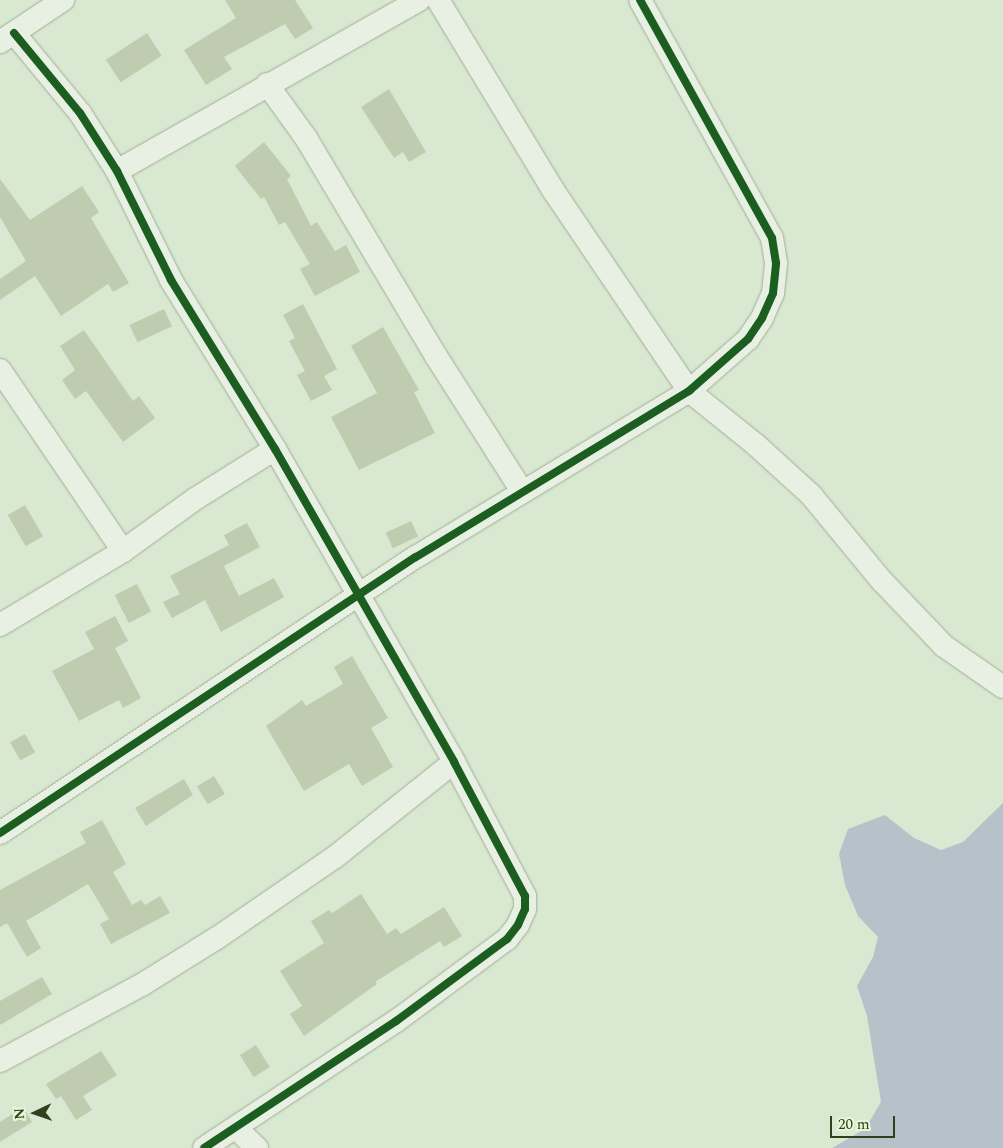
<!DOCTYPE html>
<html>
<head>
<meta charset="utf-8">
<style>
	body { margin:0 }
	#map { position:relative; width:1003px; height:1148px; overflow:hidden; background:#d9e8d0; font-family:Spectral,serif }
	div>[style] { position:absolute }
	.water>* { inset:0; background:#b6c2c9 }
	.building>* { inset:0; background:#c0ccb0; transform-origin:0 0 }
	.roads { filter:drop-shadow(0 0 1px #a2ae98) drop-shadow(0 0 1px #a2ae98) }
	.minor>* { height:22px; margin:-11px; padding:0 11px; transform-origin:11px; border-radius:11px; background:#e7f0e2 }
	.cycleway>* { height:8px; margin:-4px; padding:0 4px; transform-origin:4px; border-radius:4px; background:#1b5e20 }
	span { translate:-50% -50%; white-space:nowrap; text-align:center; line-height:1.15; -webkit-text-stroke:4.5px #e3f9d6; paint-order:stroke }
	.north { position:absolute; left:10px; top:1088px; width:50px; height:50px; -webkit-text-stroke:4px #e3f9d6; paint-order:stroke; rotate:267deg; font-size:14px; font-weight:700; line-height:20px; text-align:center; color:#313f1e }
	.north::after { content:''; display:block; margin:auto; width:18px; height:22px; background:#313f1e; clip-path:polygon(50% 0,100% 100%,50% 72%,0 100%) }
	.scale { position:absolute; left:830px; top:1116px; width:65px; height:22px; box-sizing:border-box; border:2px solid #313f1e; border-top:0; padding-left:6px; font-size:15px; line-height:18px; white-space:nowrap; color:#313f1e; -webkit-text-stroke:4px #e3f9d6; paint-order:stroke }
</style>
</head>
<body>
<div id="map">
	<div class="water">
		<div style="clip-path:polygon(1003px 803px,1003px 1148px,832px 1148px,865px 1129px,881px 1102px,867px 1016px,857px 986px,873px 957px,878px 937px,858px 916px,845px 885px,839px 854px,848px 829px,885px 815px,914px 838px,941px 850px,963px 842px)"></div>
	</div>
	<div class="building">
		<div style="clip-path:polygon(225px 0,295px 0,313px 28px,295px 39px,285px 24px,224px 57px,232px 69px,206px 85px,184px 50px,236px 18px)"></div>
		<div style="left:147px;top:33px;width:27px;height:49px;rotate:57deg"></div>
		<div style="clip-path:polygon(389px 89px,426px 152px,409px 162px,403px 152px,394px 158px,361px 107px)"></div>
		<div style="clip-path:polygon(264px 142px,291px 176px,287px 179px,311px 226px,317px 222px,335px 251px,346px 245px,360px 272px,315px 296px,300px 269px,310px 264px,285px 222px,279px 225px,264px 197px,261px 199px,235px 166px)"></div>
		<div style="clip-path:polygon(0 179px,30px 220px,82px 186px,99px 212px,91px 218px,129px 283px,113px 292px,108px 284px,61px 316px,35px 276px,0 300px,0 279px,26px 261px,0 217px)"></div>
		<div style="clip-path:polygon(303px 304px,337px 369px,324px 376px,332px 390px,311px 401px,297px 375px,305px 371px,289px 341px,295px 338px,283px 315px)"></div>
		<div style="left:164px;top:309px;width:19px;height:38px;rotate:65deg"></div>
		<div style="clip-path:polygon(383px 327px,419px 390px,414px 392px,435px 433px,359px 470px,331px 417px,377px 393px,351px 346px)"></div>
		<div style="clip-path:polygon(84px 330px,133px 401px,139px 396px,155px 418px,123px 442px,86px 391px,75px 399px,62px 380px,75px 370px,60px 346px)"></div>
		<div style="left:25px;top:505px;width:36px;height:20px;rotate:60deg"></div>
		<div style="left:411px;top:521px;width:17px;height:28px;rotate:65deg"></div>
		<div style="clip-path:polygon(247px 523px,260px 547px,224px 566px,239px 596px,274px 578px,284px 597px,221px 632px,205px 600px,172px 618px,163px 602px,180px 594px,170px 576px,229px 545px,224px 535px)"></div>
		<div style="left:137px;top:584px;width:31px;height:25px;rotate:63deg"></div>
		<div style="clip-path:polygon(115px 616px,128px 641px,115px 648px,141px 698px,123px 708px,119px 700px,79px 721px,52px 671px,94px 649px,85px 632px)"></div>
		<div style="clip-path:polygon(352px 656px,388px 718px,371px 728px,393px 767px,362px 786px,349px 764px,304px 791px,266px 726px,302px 700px,306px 706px,343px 684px,334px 667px)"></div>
		<div style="left:25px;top:734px;width:21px;height:17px;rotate:61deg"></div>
		<div style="left:214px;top:776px;width:21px;height:20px;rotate:59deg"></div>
		<div style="clip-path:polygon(184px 779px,193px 795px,146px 826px,135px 808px)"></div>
		<div style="clip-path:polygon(102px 820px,126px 864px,113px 872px,132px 905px,141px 900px,145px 905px,160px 896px,170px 913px,111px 944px,100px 924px,109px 919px,88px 884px,26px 921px,41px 948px,27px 957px,7px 923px,0 927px,0 890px,86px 843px,80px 832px)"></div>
		<div style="clip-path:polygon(361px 894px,387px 934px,396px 928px,401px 934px,444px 907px,462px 936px,444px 947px,440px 941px,375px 982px,377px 984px,304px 1036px,290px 1014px,302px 1006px,280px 971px,324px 943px,311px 921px,329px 910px,332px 913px)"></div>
		<div style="clip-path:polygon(42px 977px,52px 994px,0 1025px,0 1001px)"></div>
		<div style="left:256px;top:1045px;width:26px;height:19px;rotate:58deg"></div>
		<div style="clip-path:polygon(101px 1051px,117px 1075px,83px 1096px,92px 1110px,76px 1120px,61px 1096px,56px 1099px,46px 1084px)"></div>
		<div style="clip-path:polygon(23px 1107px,32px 1122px,0 1142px,0 1122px)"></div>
	</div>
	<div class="roads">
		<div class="minor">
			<div style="left:438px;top:0;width:222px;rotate:58.8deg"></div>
			<div style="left:553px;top:190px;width:243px;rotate:55.9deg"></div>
			<div style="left:689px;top:391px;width:85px;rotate:38.8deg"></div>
			<div style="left:755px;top:444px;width:76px;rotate:42.3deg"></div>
			<div style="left:811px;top:495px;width:112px;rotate:50.5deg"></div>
			<div style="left:882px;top:581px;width:90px;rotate:46.4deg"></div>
			<div style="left:944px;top:646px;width:72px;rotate:34.8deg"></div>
			<div style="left:14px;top:33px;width:104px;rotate:50.5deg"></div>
			<div style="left:80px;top:113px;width:69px;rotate:57.5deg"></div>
			<div style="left:117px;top:171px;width:122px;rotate:63.6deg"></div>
			<div style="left:171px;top:280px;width:198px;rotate:58.4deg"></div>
			<div style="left:275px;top:449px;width:361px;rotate:60.2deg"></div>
			<div style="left:454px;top:762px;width:152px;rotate:62.1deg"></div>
			<div style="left:525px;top:896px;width:13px;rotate:90deg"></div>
			<div style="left:525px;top:909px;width:17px;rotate:114deg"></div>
			<div style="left:518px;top:925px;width:18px;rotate:128deg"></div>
			<div style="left:507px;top:939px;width:138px;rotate:143.5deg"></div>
			<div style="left:396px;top:1021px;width:230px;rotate:146.5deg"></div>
			<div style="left:0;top:42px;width:76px;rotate:-33.7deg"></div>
			<div style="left:267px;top:84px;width:67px;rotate:54.2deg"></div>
			<div style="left:306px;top:138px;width:254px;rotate:59.2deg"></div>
			<div style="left:436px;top:356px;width:160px;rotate:57.5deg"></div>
			<div style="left:117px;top:171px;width:347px;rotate:-29.5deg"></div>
			<div style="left:0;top:370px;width:219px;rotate:55.8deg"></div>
			<div style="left:0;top:625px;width:144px;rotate:-31deg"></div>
			<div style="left:123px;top:551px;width:89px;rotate:-35.8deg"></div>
			<div style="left:195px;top:499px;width:94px;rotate:-32deg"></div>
			<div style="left:0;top:833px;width:499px;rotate:-33.6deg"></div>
			<div style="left:416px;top:557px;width:320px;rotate:-31.3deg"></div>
			<div style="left:689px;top:391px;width:79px;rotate:-41.4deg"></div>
			<div style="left:748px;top:339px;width:25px;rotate:-56deg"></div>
			<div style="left:762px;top:318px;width:27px;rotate:-66deg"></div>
			<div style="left:773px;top:293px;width:30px;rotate:-84deg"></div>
			<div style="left:776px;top:263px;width:25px;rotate:-99deg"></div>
			<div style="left:772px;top:238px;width:272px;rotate:-119deg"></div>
			<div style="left:0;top:1061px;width:162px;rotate:-28.3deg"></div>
			<div style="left:143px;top:984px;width:87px;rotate:-31.9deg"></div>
			<div style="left:217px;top:938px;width:143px;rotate:-34.5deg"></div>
			<div style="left:335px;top:857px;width:152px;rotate:-38.6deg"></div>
			<div style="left:237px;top:1129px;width:28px;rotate:44deg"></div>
		</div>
	</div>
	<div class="cycleway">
		<div style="left:14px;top:33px;width:104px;rotate:50.5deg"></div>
		<div style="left:80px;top:113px;width:69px;rotate:57.5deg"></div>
		<div style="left:117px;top:171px;width:122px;rotate:63.6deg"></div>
		<div style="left:171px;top:280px;width:198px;rotate:58.4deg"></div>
		<div style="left:275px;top:449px;width:361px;rotate:60.2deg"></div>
		<div style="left:454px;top:762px;width:152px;rotate:62.1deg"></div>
		<div style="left:525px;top:896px;width:13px;rotate:90deg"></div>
		<div style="left:525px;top:909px;width:17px;rotate:114deg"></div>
		<div style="left:518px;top:925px;width:18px;rotate:128deg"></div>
		<div style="left:507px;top:939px;width:138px;rotate:143.5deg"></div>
		<div style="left:396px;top:1021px;width:230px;rotate:146.5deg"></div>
		<div style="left:0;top:833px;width:499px;rotate:-33.6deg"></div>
		<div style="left:416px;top:557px;width:320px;rotate:-31.3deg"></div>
		<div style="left:689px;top:391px;width:79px;rotate:-41.4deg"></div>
		<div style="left:748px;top:339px;width:25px;rotate:-56deg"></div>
		<div style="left:762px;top:318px;width:27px;rotate:-66deg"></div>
		<div style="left:773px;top:293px;width:30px;rotate:-84deg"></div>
		<div style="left:776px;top:263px;width:25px;rotate:-99deg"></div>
		<div style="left:772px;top:238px;width:272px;rotate:-119deg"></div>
	</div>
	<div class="north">N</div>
	<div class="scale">20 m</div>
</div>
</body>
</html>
